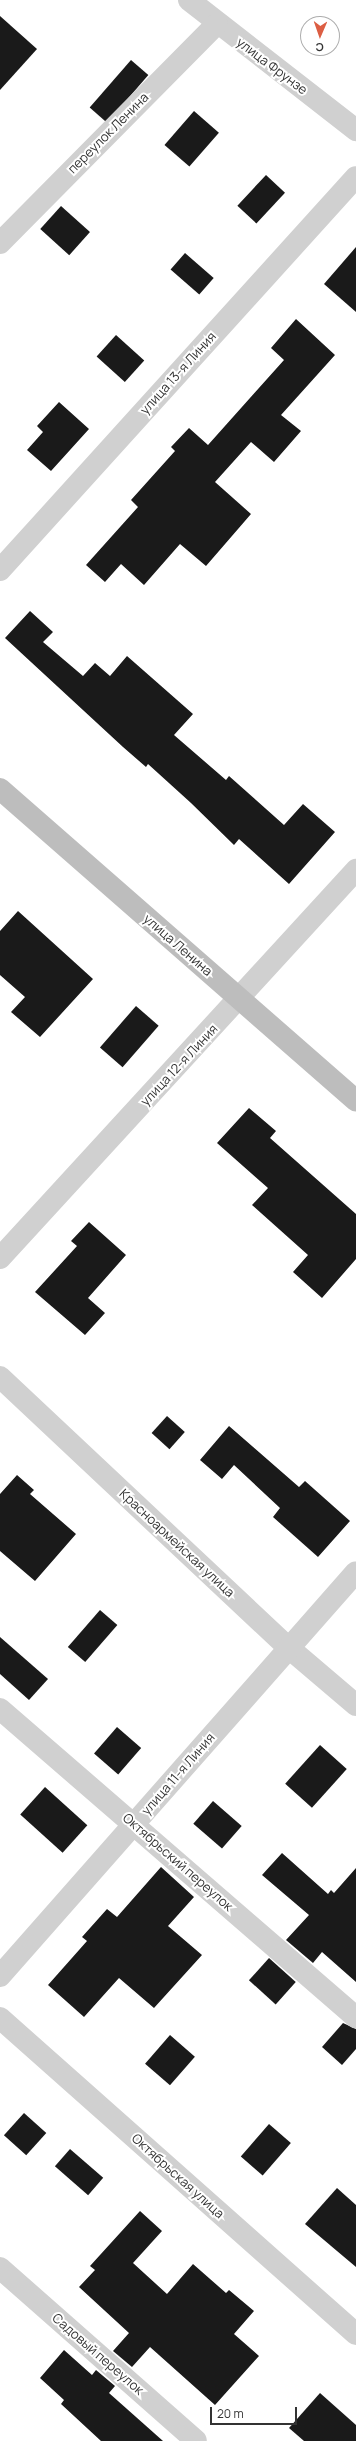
<!DOCTYPE html>
<html>
<head>
<meta charset="utf-8">
<style>
	body { margin:0 }
	#map { position:relative; width:356px; height:2441px; overflow:hidden; background:#fff; font-family:Manrope,sans-serif }
	div>[style] { position:absolute }
	.building>* { inset:0; background:#1a1a1a; transform-origin:0 0 }
	.street>* { height:22px; margin:-11px; padding:0 11px; transform-origin:11px; border-radius:11px; background:#d0d0d0 }
	.secondary>* { height:22px; margin:-11px; padding:0 11px; transform-origin:11px; border-radius:11px; background:#bdbdbd }
	span { translate:-50% -50%; white-space:nowrap; text-align:center; line-height:1.15; -webkit-text-stroke:4px #fff; paint-order:stroke }
	.street-label { font-size:13px; color:#333 }
	.north { position:absolute; left:300px; top:16px; width:40px; height:40px; box-sizing:border-box; background:#fff; border:1px solid #adadad; border-radius:50%; rotate:182deg; font-size:11px; font-weight:700; line-height:16px; text-align:center; color:#333 }
	.north::after { content:''; display:block; margin:auto; width:14px; height:18px; background:#dc5e43; clip-path:polygon(50% 0,100% 100%,50% 72%,0 100%) }
	.scale { position:absolute; left:210px; top:2407px; width:87px; height:18px; box-sizing:border-box; border:2px solid #333; border-top:0; padding-left:5px; font-size:12px; line-height:14px; white-space:nowrap; color:#333; -webkit-text-stroke:3px #fff; paint-order:stroke }
</style>
</head>
<body>
<div id="map">
	<div class="building">
		<div style="clip-path:polygon(0 16px,37px 49px,0 90px)"></div>
		<div style="left:131px;top:60px;width:23px;height:63px;rotate:41deg"></div>
		<div style="left:194px;top:111px;width:33px;height:45px;rotate:41deg"></div>
		<div style="left:266px;top:175px;width:26px;height:42px;rotate:43deg"></div>
		<div style="left:61px;top:206px;width:39px;height:31px;rotate:42deg"></div>
		<div style="clip-path:polygon(356px 247px,356px 312px,324px 284px)"></div>
		<div style="left:185px;top:253px;width:38px;height:22px;rotate:41deg"></div>
		<div style="clip-path:polygon(296px 319px,335px 355px,281px 415px,301px 431px,274px 462px,251px 442px,215px 482px,251px 514px,206px 566px,180px 544px,144px 585px,121px 564px,105px 582px,86px 565px,138px 507px,131px 500px,175px 451px,171px 447px,189px 428px,208px 445px,284px 360px,271px 348px)"></div>
		<div style="left:116px;top:335px;width:38px;height:29px;rotate:42deg"></div>
		<div style="clip-path:polygon(59px 402px,89px 429px,51px 471px,27px 450px,43px 432px,37px 426px)"></div>
		<div style="clip-path:polygon(30px 611px,53px 632px,43px 642px,83px 676px,95px 663px,110px 676px,127px 656px,193px 714px,174px 735px,226px 780px,229px 776px,284px 825px,303px 804px,335px 832px,289px 884px,239px 839px,234px 845px,191px 803px,148px 764px,146px 767px,123px 747px,5px 638px)"></div>
		<div style="clip-path:polygon(18px 911px,93px 979px,40px 1037px,11px 1012px,25px 997px,0 975px,0 931px)"></div>
		<div style="left:136px;top:1006px;width:30px;height:55px;rotate:41deg"></div>
		<div style="clip-path:polygon(249px 1108px,276px 1131px,270px 1138px,356px 1214px,356px 1259px,322px 1298px,293px 1272px,308px 1255px,252px 1205px,268px 1188px,217px 1143px)"></div>
		<div style="clip-path:polygon(89px 1222px,126px 1255px,88px 1298px,105px 1313px,85px 1335px,35px 1292px,77px 1246px,71px 1241px)"></div>
		<div style="left:167px;top:1416px;width:24px;height:23px;rotate:42deg"></div>
		<div style="clip-path:polygon(229px 1426px,299px 1487px,305px 1481px,350px 1521px,318px 1557px,273px 1517px,280px 1508px,234px 1465px,222px 1479px,200px 1460px)"></div>
		<div style="clip-path:polygon(17px 1475px,34px 1490px,30px 1494px,76px 1534px,35px 1581px,0 1551px,0 1494px)"></div>
		<div style="left:100px;top:1610px;width:23px;height:49px;rotate:41deg"></div>
		<div style="clip-path:polygon(0 1637px,48px 1679px,29px 1700px,0 1674px)"></div>
		<div style="left:117px;top:1727px;width:32px;height:35px;rotate:41deg"></div>
		<div style="left:320px;top:1745px;width:36px;height:52px;rotate:42deg"></div>
		<div style="left:45px;top:1787px;width:57px;height:37px;rotate:42deg"></div>
		<div style="left:213px;top:1801px;width:38px;height:30px;rotate:41deg"></div>
		<div style="clip-path:polygon(282px 1853px,328px 1894px,331px 1890px,334px 1893px,356px 1868px,356px 1982px,322px 1952px,313px 1963px,286px 1940px,309px 1915px,262px 1875px)"></div>
		<div style="clip-path:polygon(161px 1867px,194px 1897px,168px 1926px,202px 1955px,154px 2008px,119px 1978px,84px 2017px,48px 1985px,87px 1941px,82px 1937px,107px 1909px,117px 1917px)"></div>
		<div style="left:269px;top:1958px;width:36px;height:30px;rotate:42deg"></div>
		<div style="clip-path:polygon(343px 2023px,356px 2029px,356px 2049px,342px 2065px,322px 2047px)"></div>
		<div style="left:170px;top:2035px;width:33px;height:38px;rotate:41deg"></div>
		<div style="left:24px;top:2113px;width:30px;height:30px;rotate:42deg"></div>
		<div style="left:269px;top:2124px;width:29px;height:43px;rotate:41deg"></div>
		<div style="left:70px;top:2149px;width:44px;height:23px;rotate:41deg"></div>
		<div style="clip-path:polygon(337px 2188px,356px 2205px,356px 2267px,305px 2224px)"></div>
		<div style="clip-path:polygon(140px 2211px,162px 2231px,133px 2263px,167px 2294px,193px 2264px,226px 2293px,229px 2290px,254px 2311px,234px 2334px,259px 2356px,215px 2405px,150px 2347px,132px 2367px,113px 2351px,129px 2333px,79px 2287px,95px 2270px,90px 2266px)"></div>
		<div style="clip-path:polygon(64px 2350px,92px 2375px,96px 2370px,115px 2386px,109px 2393px,163px 2441px,101px 2441px,61px 2404px,64px 2400px,40px 2378px)"></div>
		<div style="clip-path:polygon(320px 2393px,356px 2425px,356px 2441px,304px 2441px,289px 2428px)"></div>
	</div>
	<div class="street">
		<div style="left:189px;top:0;width:212px;rotate:37.9deg"></div>
		<div style="left:0;top:243px;width:308px;rotate:-45.3deg"></div>
		<div style="left:0;top:570px;width:530px;rotate:-47.83deg"></div>
		<div style="left:0;top:1258px;width:527px;rotate:-47.46deg"></div>
		<div style="left:0;top:1377px;width:396px;rotate:43.2deg"></div>
		<div style="left:289px;top:1648px;width:88px;rotate:40.4deg"></div>
		<div style="left:0;top:1709px;width:471px;rotate:40.9deg"></div>
		<div style="left:0;top:1976px;width:538px;rotate:-48.61deg"></div>
		<div style="left:0;top:2018px;width:476px;rotate:41.6deg"></div>
		<div style="left:0;top:2268px;width:261px;rotate:41.4deg"></div>
	</div>
	<div class="secondary">
		<div style="left:0;top:789px;width:473px;rotate:41.2deg"></div>
	</div>
	<div class="street-label">
		<span style="left:272px;top:66px;rotate:37deg">улица Фрунзе</span>
		<span style="left:108px;top:133px;rotate:-45deg">переулок Ленина</span>
		<span style="left:178px;top:373px;rotate:-48deg">улица 13-я Линия</span>
		<span style="left:178px;top:945px;rotate:41deg">улица Ленина</span>
		<span style="left:179px;top:1065px;rotate:-47deg">улица 12-я Линия</span>
		<span style="left:177px;top:1543px;rotate:43deg">Красноармейская улица</span>
		<span style="left:178px;top:1774px;rotate:-49deg">улица 11-я Линия</span>
		<span style="left:178px;top:1862px;rotate:41deg">Октябрьский переулок</span>
		<span style="left:178px;top:2176px;rotate:42deg">Октябрьская улица</span>
		<span style="left:98px;top:2354px;rotate:41deg">Садовый переулок</span>
	</div>
	<div class="north">С</div>
	<div class="scale">20 m</div>
</div>
</body>
</html>
